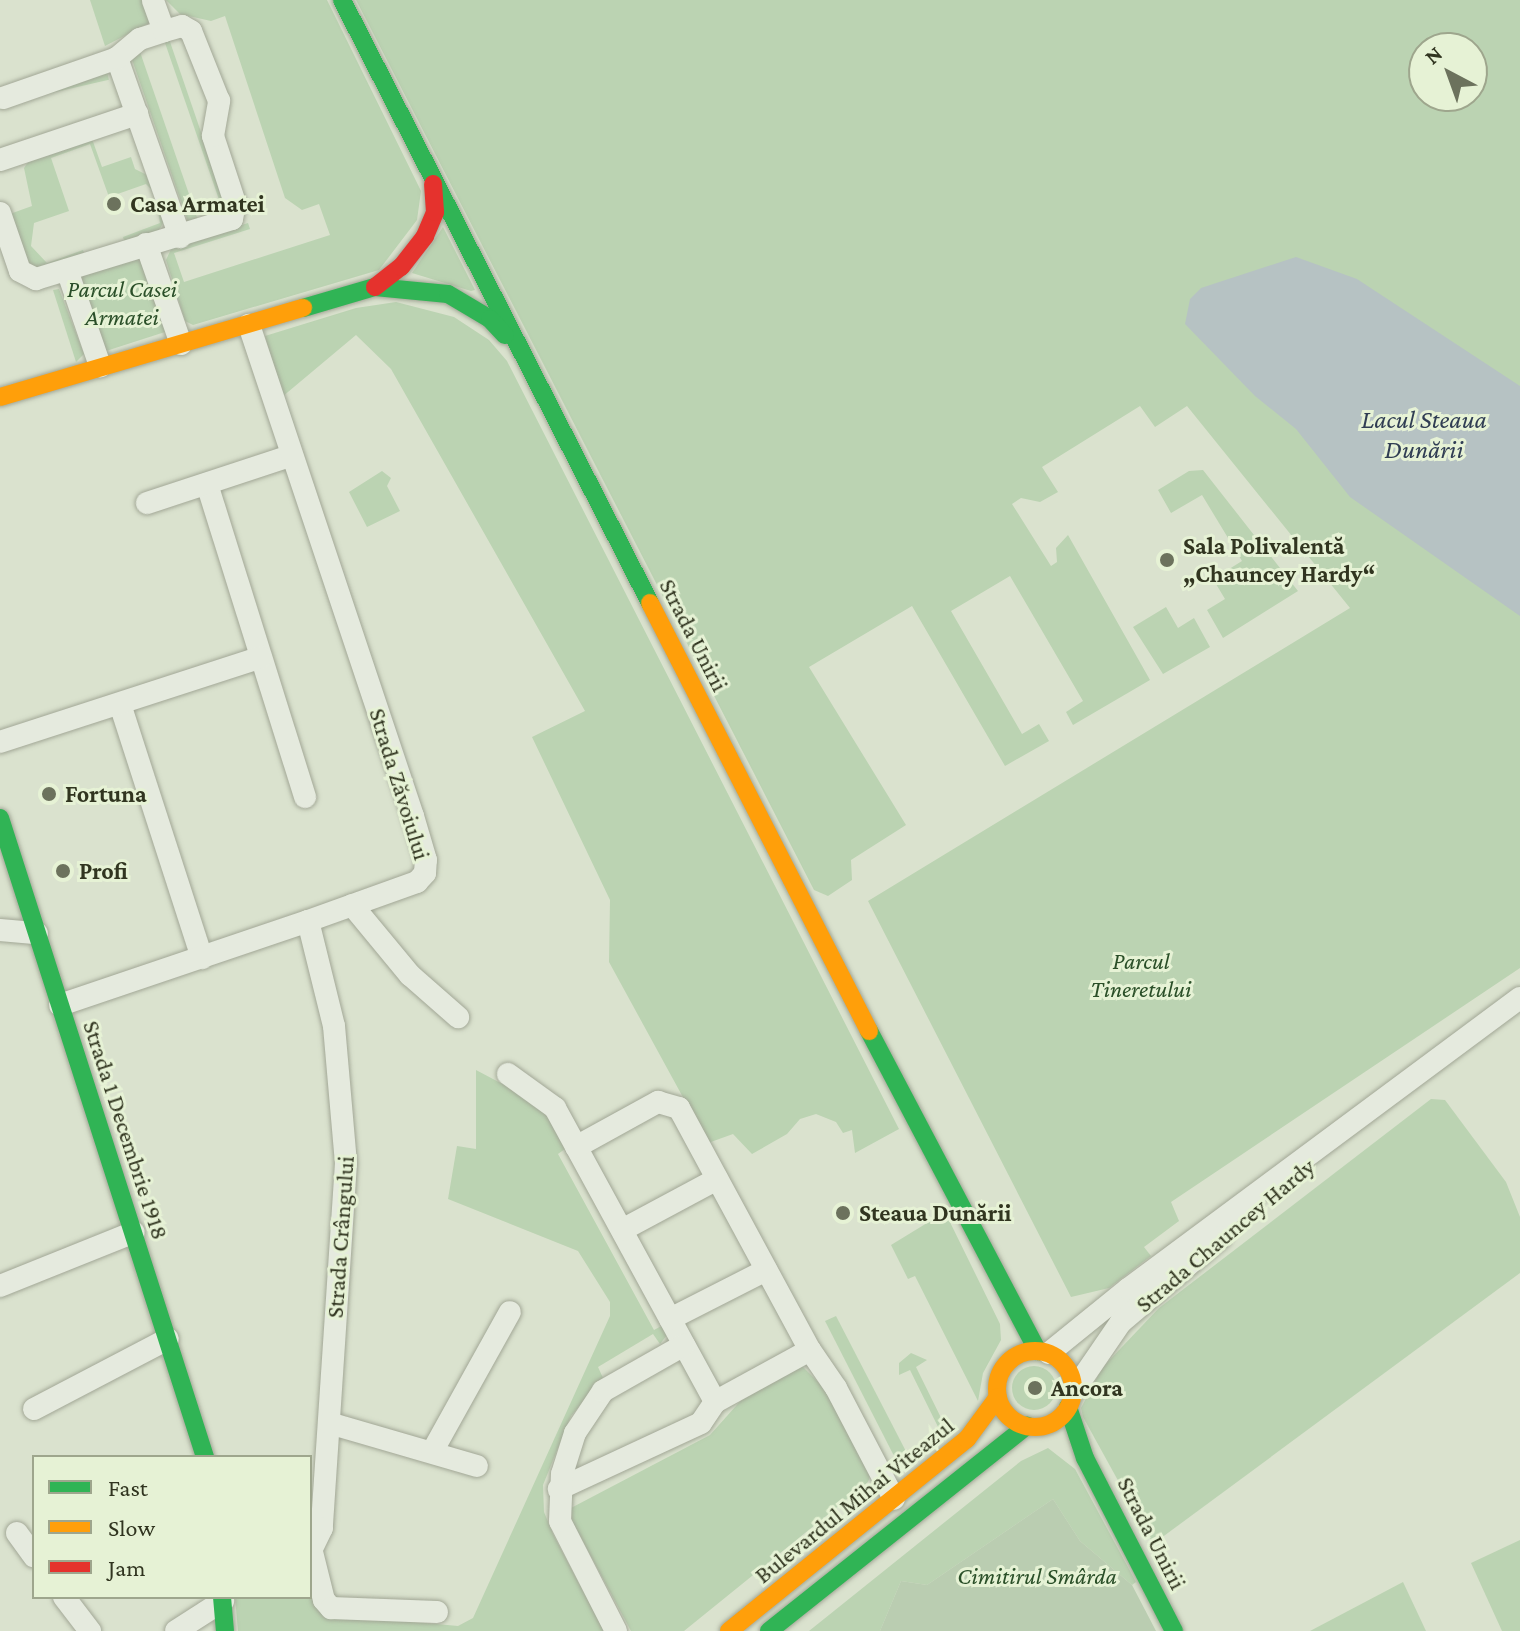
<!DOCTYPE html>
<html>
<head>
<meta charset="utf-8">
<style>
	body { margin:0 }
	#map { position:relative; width:1520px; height:1631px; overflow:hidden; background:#dae2ce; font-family:"Crimson Pro",serif }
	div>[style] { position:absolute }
	.green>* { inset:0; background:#bbd3b2; transform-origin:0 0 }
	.round { border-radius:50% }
	.cemetery>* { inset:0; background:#bacdb1 }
	.water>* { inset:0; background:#b6c2c3 }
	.roads { filter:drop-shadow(0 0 2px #a2a796) drop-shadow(0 0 2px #a2a796) }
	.street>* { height:22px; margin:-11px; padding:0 11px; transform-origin:11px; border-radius:11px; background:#e5eade }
	.fast>* { height:18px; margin:-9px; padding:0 9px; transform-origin:9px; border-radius:9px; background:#30b455 }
	.slow>* { height:18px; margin:-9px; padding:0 9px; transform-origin:9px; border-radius:9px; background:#ff9f0a }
	.slow>.ring { margin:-9px; padding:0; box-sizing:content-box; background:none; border:18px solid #ff9f0a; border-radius:50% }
	.jam>* { height:18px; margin:-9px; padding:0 9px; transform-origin:9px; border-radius:9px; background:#e5322d }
	.dots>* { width:22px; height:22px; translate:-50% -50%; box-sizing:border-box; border:4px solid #e6f2d5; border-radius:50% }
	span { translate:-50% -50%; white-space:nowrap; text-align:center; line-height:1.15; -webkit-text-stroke:6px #e6f2d5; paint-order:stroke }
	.poi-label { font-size:24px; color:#313520; font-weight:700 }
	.left { translate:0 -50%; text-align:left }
	.park-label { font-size:24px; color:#2a4f28; font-style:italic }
	.street-label { font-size:24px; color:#313520 }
	.water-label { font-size:26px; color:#303d53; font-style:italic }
	.legend { position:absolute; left:32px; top:1455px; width:280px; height:144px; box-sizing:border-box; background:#e6f2d5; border:2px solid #9ea68d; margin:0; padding:10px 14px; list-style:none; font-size:24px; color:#313520 }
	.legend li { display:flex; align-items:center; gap:16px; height:40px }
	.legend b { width:40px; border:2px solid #9ea68d }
	.north { position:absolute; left:1408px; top:32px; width:80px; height:80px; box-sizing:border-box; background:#e6f2d5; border:2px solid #9ea68d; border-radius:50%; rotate:319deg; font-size:22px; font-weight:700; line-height:32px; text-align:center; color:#313520 }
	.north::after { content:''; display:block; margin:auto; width:28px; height:36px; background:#6c725d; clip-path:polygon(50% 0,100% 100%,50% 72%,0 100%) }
</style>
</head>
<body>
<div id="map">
	<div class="green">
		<div style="clip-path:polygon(90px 0,145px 0,153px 21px,105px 46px)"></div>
		<div style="clip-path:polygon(166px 0,327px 0,421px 191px,417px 220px,379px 270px,193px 325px,185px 321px,166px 260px,172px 247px,248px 223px,250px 229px,174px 253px,184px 282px,330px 235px,319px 204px,302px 210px,285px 198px,225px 16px,211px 21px,180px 14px)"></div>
		<div style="clip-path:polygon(evenodd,356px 0,1520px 0,1520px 968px,1171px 1202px,1179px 1221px,1144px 1247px,1151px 1256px,1109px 1288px,1071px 1297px,868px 901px,1350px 608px,1187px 406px,1155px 427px,1140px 406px,1042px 467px,1058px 492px,1040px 502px,1021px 498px,1012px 504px,1051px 566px,1057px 562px,1056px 548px,1068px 535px,1150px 680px,1073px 725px,1066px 712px,1083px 701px,1010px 576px,951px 611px,1022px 734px,1039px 724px,1049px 741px,1005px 766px,912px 606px,809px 667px,906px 825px,851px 860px,852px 880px,828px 896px,814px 890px,356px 0,1424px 48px,1472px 48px,1472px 96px,1424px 96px,1424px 48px)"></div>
		<div style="left:169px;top:39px;width:185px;height:5px;rotate:71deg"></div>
		<div style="left:139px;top:49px;width:186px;height:10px;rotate:71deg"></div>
		<div style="left:106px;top:67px;width:13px;height:112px;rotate:77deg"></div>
		<div style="clip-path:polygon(91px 136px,102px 167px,131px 157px,135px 169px,155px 179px,168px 215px,156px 235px,126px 246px,123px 237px,160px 223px,155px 193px,146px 184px,109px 197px,90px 144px,51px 158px,69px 211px,34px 223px,31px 246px,47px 263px,83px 250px,86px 259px,32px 274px,7px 215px,32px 206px,24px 168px,30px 159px)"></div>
		<div style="clip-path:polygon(443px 227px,475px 290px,471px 291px,412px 273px)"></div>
		<div style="clip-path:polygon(141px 253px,168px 331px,103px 352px,76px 281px,80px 272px)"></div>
		<div style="clip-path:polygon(59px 289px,84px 354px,76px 362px,53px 290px)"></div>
		<div style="clip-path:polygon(396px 302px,454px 317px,489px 340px,507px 361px,899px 1129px,855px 1153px,852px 1130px,843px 1133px,836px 1122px,816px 1114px,800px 1119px,787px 1134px,752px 1154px,733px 1134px,708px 1143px,609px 962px,610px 900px,532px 737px,585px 711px,391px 369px,356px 335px,282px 397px,265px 336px,356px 308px)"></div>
		<div style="clip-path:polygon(1203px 470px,1298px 591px,1223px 638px,1207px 610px,1225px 599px,1213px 579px,1242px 561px,1202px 495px,1171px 513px,1158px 490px,1189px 471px)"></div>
		<div style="clip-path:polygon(382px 471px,391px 478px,387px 486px,400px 511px,367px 527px,349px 492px)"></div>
		<div style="clip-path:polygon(1166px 607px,1178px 628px,1194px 618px,1210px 647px,1163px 674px,1133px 627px)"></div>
		<div style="clip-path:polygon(476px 1070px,538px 1103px,569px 1146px,558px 1154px,654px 1330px,665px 1324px,667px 1335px,660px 1344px,653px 1334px,598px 1367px,603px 1378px,571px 1416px,543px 1485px,544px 1512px,554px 1536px,604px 1631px,238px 1631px,235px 1597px,310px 1597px,310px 1574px,329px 1614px,458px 1626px,473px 1618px,610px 1316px,610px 1302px,578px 1251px,448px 1199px,457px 1146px,476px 1149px)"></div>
		<div style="clip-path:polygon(1431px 1099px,1445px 1100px,1506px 1182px,1520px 1217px,1520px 1273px,1153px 1544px,1083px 1417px,1081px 1408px,1102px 1368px,1159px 1308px)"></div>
		<div style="clip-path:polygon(945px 1212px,1000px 1324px,1001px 1340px,983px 1373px,978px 1401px,915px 1276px,908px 1279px,891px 1245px)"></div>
		<div style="clip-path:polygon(836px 1316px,912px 1463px,908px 1466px,893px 1454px,825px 1321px)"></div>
		<div style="clip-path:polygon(911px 1353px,927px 1360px,916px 1367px,948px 1432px,943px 1437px,910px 1370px,899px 1375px,899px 1363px)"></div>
		<div style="clip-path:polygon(802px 1366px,830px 1394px,871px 1474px,868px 1482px,684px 1631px,631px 1631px,572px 1521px,571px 1508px,710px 1435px,744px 1397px)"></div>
		<div class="round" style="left:1012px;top:1366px;width:44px;height:44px"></div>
		<div style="clip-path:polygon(1048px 1448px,1075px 1469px,1136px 1582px,1132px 1585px,1080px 1541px,1053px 1499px,927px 1585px,901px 1581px,880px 1631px,809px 1631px,1021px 1461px)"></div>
		<div style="clip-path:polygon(1520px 1540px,1520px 1631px,1502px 1631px,1471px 1563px)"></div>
		<div style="clip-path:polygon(1403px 1582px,1426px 1631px,1310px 1631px)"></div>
	</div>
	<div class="cemetery">
		<div style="clip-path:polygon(1053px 1499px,1080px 1541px,1132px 1585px,1156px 1631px,880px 1631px,901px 1581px,927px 1585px)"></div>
	</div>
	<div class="water">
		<div style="clip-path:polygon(1296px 257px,1357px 279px,1520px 386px,1520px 616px,1350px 497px,1296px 429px,1255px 396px,1185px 324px,1190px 299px,1201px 288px)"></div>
	</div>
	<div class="roads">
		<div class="street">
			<div style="left:117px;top:58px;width:190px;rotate:70.6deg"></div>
			<div style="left:3px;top:98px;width:121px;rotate:-19.3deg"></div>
			<div style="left:117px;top:58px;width:30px;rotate:-40deg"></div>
			<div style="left:140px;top:39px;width:25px;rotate:-18deg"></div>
			<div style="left:164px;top:31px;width:33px;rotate:-110deg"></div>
			<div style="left:0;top:160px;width:145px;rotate:-18.6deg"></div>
			<div style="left:0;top:213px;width:61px;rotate:71deg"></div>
			<div style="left:20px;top:271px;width:18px;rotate:27deg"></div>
			<div style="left:36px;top:279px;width:205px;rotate:-17deg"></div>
			<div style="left:232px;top:219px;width:16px;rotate:-79deg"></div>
			<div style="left:235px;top:203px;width:71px;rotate:-108.2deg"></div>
			<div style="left:213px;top:136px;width:36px;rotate:-80deg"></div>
			<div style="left:219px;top:101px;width:75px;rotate:-111.8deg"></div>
			<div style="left:191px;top:31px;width:10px;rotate:-151deg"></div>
			<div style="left:182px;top:26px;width:19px;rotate:164deg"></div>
			<div style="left:146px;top:244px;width:106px;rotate:70.7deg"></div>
			<div style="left:67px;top:270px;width:102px;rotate:71deg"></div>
			<div style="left:207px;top:484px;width:328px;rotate:72.6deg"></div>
			<div style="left:147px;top:503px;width:151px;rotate:-18.2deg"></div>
			<div style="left:120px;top:704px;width:267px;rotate:72.1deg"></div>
			<div style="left:0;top:742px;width:274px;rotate:-18deg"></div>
			<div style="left:352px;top:905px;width:91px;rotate:50.4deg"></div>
			<div style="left:410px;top:975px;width:64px;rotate:41.2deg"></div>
			<div style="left:308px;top:921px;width:108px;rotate:76.1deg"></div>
			<div style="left:334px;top:1026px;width:138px;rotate:85deg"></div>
			<div style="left:346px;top:1163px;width:366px;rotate:93.8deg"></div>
			<div style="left:322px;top:1528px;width:28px;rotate:116deg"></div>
			<div style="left:0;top:930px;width:37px;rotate:5deg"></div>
			<div style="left:60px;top:1005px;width:262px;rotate:-18.7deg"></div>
			<div style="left:308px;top:921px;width:116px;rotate:-19.7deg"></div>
			<div style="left:417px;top:882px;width:12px;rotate:-48deg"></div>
			<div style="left:425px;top:873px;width:13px;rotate:-86deg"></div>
			<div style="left:426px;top:860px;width:46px;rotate:-106.5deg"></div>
			<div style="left:413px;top:816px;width:518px;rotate:-108.47deg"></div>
			<div style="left:508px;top:1074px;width:58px;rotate:35.9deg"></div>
			<div style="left:555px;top:1108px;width:335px;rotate:61.4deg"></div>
			<div style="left:715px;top:1402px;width:25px;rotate:124deg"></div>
			<div style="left:701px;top:1423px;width:157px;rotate:155.1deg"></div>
			<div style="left:576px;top:1147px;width:94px;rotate:-28.8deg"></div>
			<div style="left:658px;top:1102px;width:22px;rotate:16deg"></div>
			<div style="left:679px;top:1108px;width:275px;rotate:61.6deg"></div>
			<div style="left:622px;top:1230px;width:108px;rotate:-28.2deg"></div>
			<div style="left:0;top:1286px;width:144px;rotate:-21.9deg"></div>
			<div style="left:670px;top:1319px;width:108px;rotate:-27deg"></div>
			<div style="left:1049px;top:1353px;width:102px;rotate:-39deg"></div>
			<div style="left:1128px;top:1289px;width:488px;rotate:-36.6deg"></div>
			<div style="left:1073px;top:1392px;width:85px;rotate:-55.6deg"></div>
			<div style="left:1121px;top:1322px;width:131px;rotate:-40.4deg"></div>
			<div style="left:715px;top:1402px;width:108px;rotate:-28.7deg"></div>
			<div style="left:810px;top:1350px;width:46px;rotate:55.6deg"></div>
			<div style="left:836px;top:1388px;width:125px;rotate:62.4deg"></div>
			<div style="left:34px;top:1409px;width:151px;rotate:-27.6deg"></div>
			<div style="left:329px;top:1423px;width:154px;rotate:16.2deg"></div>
			<div style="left:432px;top:1452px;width:160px;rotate:-60.9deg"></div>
			<div style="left:17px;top:1533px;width:29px;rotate:54deg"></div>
			<div style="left:312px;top:1552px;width:49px;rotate:76deg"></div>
			<div style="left:324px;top:1600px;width:11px;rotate:49deg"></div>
			<div style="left:331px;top:1608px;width:106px;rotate:2.2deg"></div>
			<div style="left:64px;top:1597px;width:43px;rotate:52.6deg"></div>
			<div style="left:176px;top:1631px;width:56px;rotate:-32.6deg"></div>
			<div style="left:616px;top:1631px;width:123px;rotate:-117deg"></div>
			<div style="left:560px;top:1521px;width:47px;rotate:-87.6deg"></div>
			<div style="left:562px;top:1474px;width:43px;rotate:-72.4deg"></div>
			<div style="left:575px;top:1433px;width:50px;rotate:-56.3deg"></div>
			<div style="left:603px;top:1391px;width:93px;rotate:-29.6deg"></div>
		</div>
		<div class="fast">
			<div style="left:342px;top:0;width:677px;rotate:62.94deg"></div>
			<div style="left:303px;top:308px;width:75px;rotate:-16.3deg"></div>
			<div style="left:375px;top:287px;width:73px;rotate:5.5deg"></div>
			<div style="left:448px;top:294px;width:49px;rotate:30.8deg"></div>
			<div style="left:490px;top:319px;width:22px;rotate:47deg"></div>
			<div style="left:0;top:818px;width:671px;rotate:72.21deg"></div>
			<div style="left:869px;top:1031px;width:362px;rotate:62.2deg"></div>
			<div style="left:1068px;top:1407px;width:54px;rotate:71.6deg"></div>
			<div style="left:1085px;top:1458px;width:195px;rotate:62.8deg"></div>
			<div style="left:222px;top:1597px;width:34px;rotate:85deg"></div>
			<div style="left:769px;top:1631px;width:330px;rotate:-38.5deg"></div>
		</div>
		<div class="slow">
			<div style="left:0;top:397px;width:316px;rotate:-16.4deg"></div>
			<div style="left:650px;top:603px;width:481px;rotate:62.9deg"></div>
			<div class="ring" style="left:997px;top:1351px;width:58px;height:58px"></div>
			<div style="left:729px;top:1631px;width:306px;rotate:-38.9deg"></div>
			<div style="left:967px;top:1439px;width:52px;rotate:-53.6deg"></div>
		</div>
		<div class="jam">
			<div style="left:375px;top:287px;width:33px;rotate:-38deg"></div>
			<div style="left:401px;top:267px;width:39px;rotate:-52deg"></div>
			<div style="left:425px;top:236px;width:26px;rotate:-67deg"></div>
			<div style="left:435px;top:212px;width:28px;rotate:-94deg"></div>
		</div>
	</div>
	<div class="dots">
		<div style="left:114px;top:204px;background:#6c725d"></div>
		<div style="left:1167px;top:560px;background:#6c725d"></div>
		<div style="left:49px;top:794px;background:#6c725d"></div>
		<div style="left:63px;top:871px;background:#6c725d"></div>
		<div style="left:843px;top:1213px;background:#6c725d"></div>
		<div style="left:1035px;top:1388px;background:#6c725d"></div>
	</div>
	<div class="poi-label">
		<span class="left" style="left:130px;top:204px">Casa Armatei</span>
		<span class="left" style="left:1183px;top:560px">Sala Polivalentă<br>„Chauncey Hardy“</span>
		<span class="left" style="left:65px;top:794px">Fortuna</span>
		<span class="left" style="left:79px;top:871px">Profi</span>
		<span class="left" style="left:859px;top:1213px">Steaua Dunării</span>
		<span class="left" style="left:1051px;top:1388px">Ancora</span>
	</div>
	<div class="park-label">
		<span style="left:122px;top:303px">Parcul Casei<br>Armatei</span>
		<span style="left:1141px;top:975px">Parcul<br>Tineretului</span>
		<span style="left:1037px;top:1576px">Cimitirul Smârda</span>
	</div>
	<div class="street-label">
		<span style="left:694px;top:635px;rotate:63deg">Strada Unirii</span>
		<span style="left:400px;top:784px;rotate:73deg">Strada Zăvoiului</span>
		<span style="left:126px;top:1130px;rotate:72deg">Strada 1 Decembrie 1918</span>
		<span style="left:1225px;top:1235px;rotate:-40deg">Strada Chauncey Hardy</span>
		<span style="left:340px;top:1237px;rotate:-86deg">Strada Crângului</span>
		<span style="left:854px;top:1500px;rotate:-39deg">Bulevardul Mihai Viteazul</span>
		<span style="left:1152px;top:1533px;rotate:63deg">Strada Unirii</span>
	</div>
	<div class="water-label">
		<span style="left:1424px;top:435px">Lacul Steaua<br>Dunării</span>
	</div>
	<ul class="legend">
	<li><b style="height:10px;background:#30b455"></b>Fast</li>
	<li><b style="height:10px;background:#ff9f0a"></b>Slow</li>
	<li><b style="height:10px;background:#e5322d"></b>Jam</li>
	</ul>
	<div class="north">N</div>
</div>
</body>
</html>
